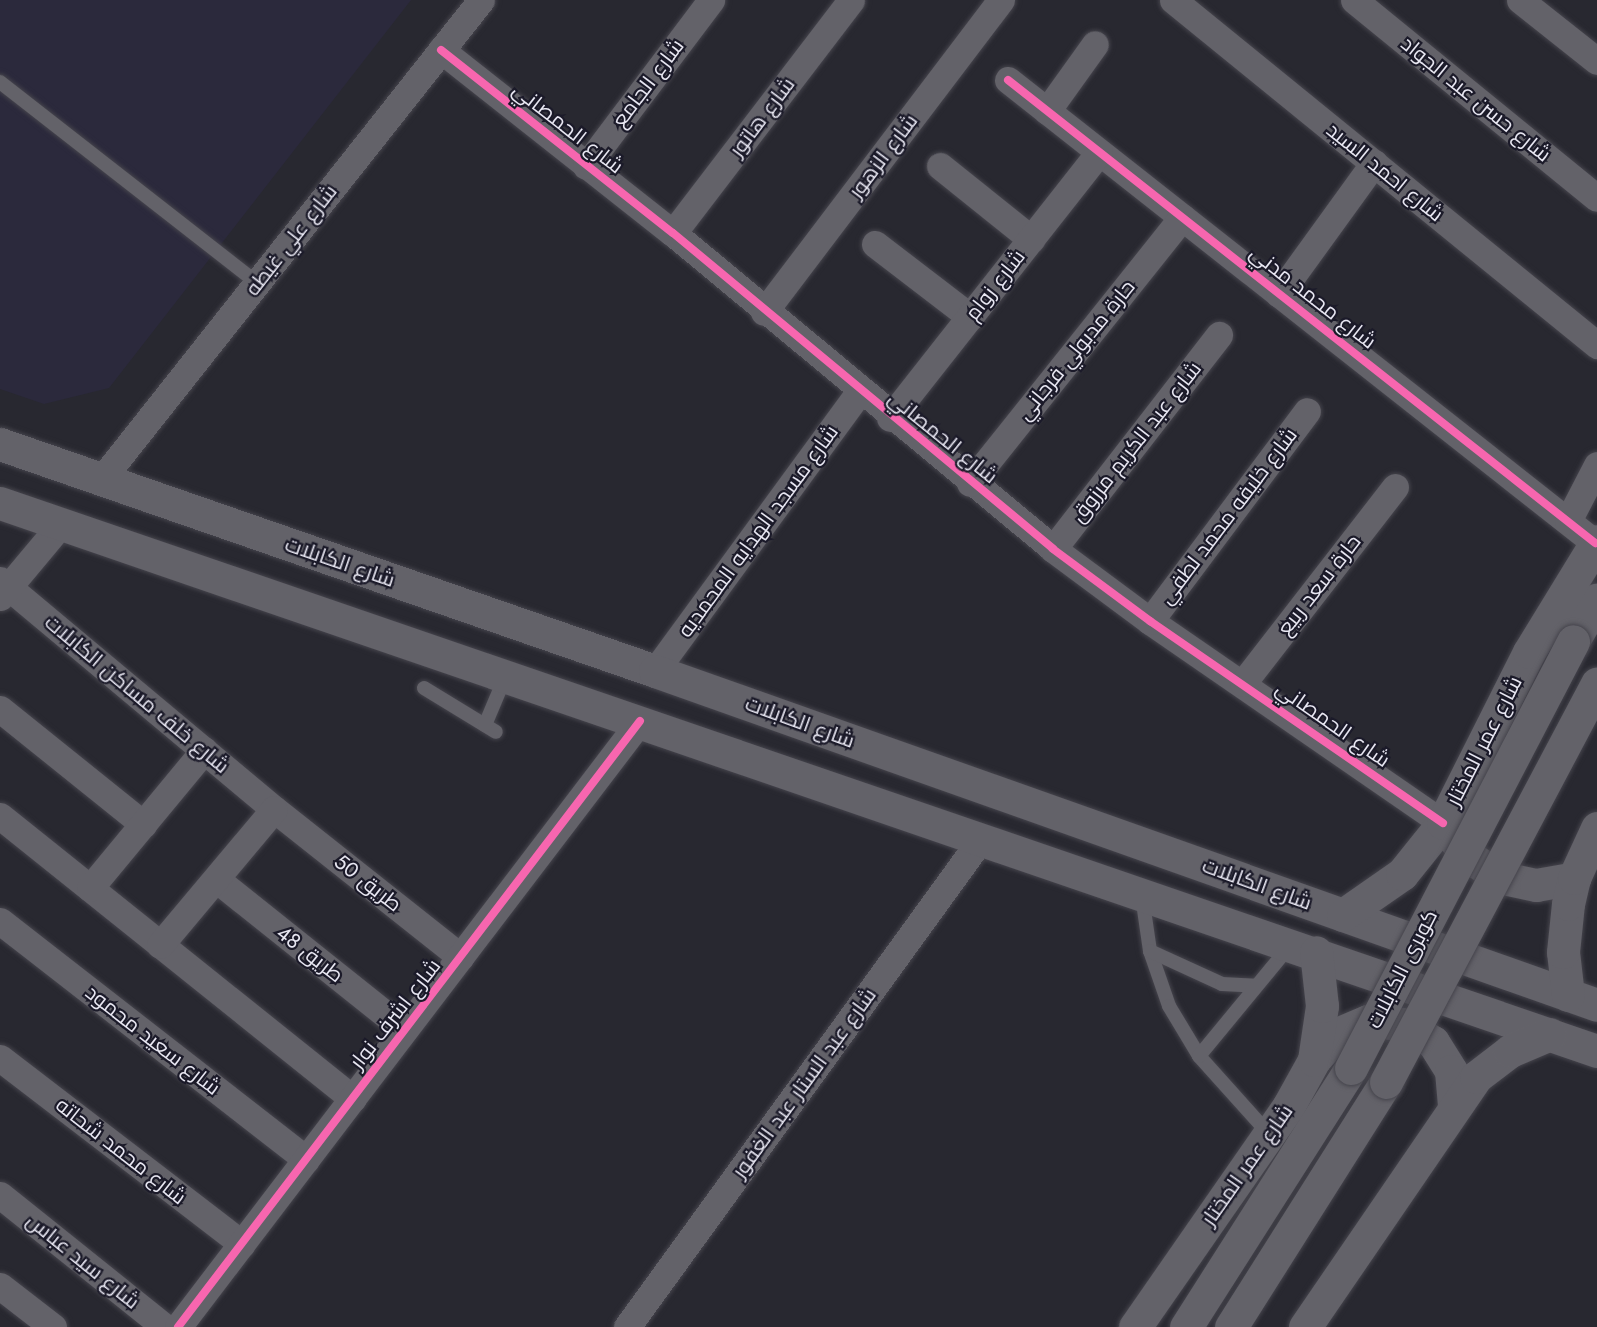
<!DOCTYPE html>
<html>
<head>
<meta charset="utf-8">
<style>
	body { margin:0 }
	#map { position:relative; width:1597px; height:1327px; overflow:hidden; background:#282830; font-family:Jost,Cairo,sans-serif }
	div>[style] { position:absolute }
	.built>* { inset:0; background:#2b293c }
	.roads { filter:drop-shadow(0 0 2px #45444c) drop-shadow(0 0 2px #45444c) }
	.service>* { height:14px; margin:-7px; padding:0 7px; transform-origin:7px; border-radius:7px; background:#636269 }
	.minor>* { height:27px; margin:-13.5px; padding:0 13.5px; transform-origin:13.5px; border-radius:13.5px; background:#636269 }
	.secondary>* { height:33px; margin:-16.5px; padding:0 16.5px; transform-origin:16.5px; border-radius:16.5px; background:#636269 }
	.bridges { filter:drop-shadow(0 0 2px #45444c) drop-shadow(0 0 2px #45444c) }
	.secondary-bridge>* { height:33px; margin:-16.5px; padding:0 16.5px; transform-origin:16.5px; border-radius:16.5px; background:#636269 }
	.cycleway>* { height:8px; margin:-4px; padding:0 4px; transform-origin:4px; border-radius:4px; background:#f766af }
	span { translate:-50% -50%; white-space:nowrap; text-align:center; line-height:1.15; -webkit-text-stroke:4.5px #1b1a29; paint-order:stroke }
	.street-label { font-size:21px; color:#e8e7f2 }
</style>
</head>
<body>
<div id="map">
	<div class="built">
		<div style="clip-path:polygon(0 0,411px 0,109px 388px,44px 404px,0 389px)"></div>
	</div>
	<div class="roads">
		<div class="service">
			<div style="left:0;top:82px;width:326px;rotate:38deg"></div>
			<div style="left:424px;top:688px;width:84px;rotate:31.4deg"></div>
			<div style="left:485px;top:725px;width:54px;rotate:-67.2deg"></div>
			<div style="left:1142px;top:896px;width:56px;rotate:81.7deg"></div>
			<div style="left:1150px;top:951px;width:58px;rotate:70.9deg"></div>
			<div style="left:1169px;top:1006px;width:58px;rotate:59deg"></div>
			<div style="left:1199px;top:1056px;width:105px;rotate:48.1deg"></div>
			<div style="left:1150px;top:951px;width:79px;rotate:24.6deg"></div>
			<div style="left:1222px;top:984px;width:34px;rotate:3deg"></div>
			<div style="left:1199px;top:1056px;width:141px;rotate:-50.5deg"></div>
		</div>
		<div class="minor">
			<div style="left:1173px;top:0;width:547px;rotate:39.13deg"></div>
			<div style="left:1354px;top:0;width:313px;rotate:39.2deg"></div>
			<div style="left:1520px;top:0;width:98px;rotate:38.4deg"></div>
			<div style="left:441px;top:50px;width:295px;rotate:38.3deg"></div>
			<div style="left:673px;top:233px;width:494px;rotate:39.7deg"></div>
			<div style="left:1053px;top:549px;width:121px;rotate:36.6deg"></div>
			<div style="left:1150px;top:621px;width:356px;rotate:34.6deg"></div>
			<div style="left:1008px;top:80px;width:748px;rotate:38.26deg"></div>
			<div style="left:1047px;top:111px;width:82px;rotate:-54.4deg"></div>
			<div style="left:586px;top:166px;width:208px;rotate:-53deg"></div>
			<div style="left:940px;top:166px;width:117px;rotate:38.7deg"></div>
			<div style="left:673px;top:233px;width:293px;rotate:-52.6deg"></div>
			<div style="left:875px;top:244px;width:120px;rotate:37.5deg"></div>
			<div style="left:1279px;top:294px;width:162px;rotate:-54.1deg"></div>
			<div style="left:764px;top:312px;width:392px;rotate:-52.8deg"></div>
			<div style="left:890px;top:418px;width:338px;rotate:-51.8deg"></div>
			<div style="left:101px;top:480px;width:612px;rotate:-51.63deg"></div>
			<div style="left:970px;top:483px;width:340px;rotate:-51.4deg"></div>
			<div style="left:1568px;top:521px;width:63px;rotate:-62.6deg"></div>
			<div style="left:1053px;top:549px;width:271px;rotate:-52.2deg"></div>
			<div style="left:0;top:580px;width:357px;rotate:39.9deg"></div>
			<div style="left:274px;top:809px;width:238px;rotate:38.4deg"></div>
			<div style="left:0;top:597px;width:95px;rotate:-50.1deg"></div>
			<div style="left:1150px;top:621px;width:262px;rotate:-53.2deg"></div>
			<div style="left:655px;top:671px;width:347px;rotate:-53.8deg"></div>
			<div style="left:1243px;top:683px;width:248px;rotate:-52.2deg"></div>
			<div style="left:0;top:709px;width:184px;rotate:38.8deg"></div>
			<div style="left:0;top:816px;width:452px;rotate:38.7deg"></div>
			<div style="left:216px;top:879px;width:241px;rotate:38.6deg"></div>
			<div style="left:90px;top:888px;width:179px;rotate:-50.4deg"></div>
			<div style="left:0;top:921px;width:388px;rotate:37.9deg"></div>
			<div style="left:160px;top:945px;width:177px;rotate:-50deg"></div>
			<div style="left:0;top:1058px;width:305px;rotate:37.5deg"></div>
			<div style="left:0;top:1195px;width:211px;rotate:38.7deg"></div>
			<div style="left:0;top:1286px;width:67px;rotate:37.7deg"></div>
			<div style="left:178px;top:1327px;width:762px;rotate:-52.68deg"></div>
			<div style="left:627px;top:1327px;width:603px;rotate:-54.04deg"></div>
		</div>
		<div class="secondary">
			<div style="left:0;top:444px;width:693px;rotate:19.11deg"></div>
			<div style="left:655px;top:671px;width:999px;rotate:19.52deg"></div>
			<div style="left:0;top:503px;width:1688px;rotate:18.94deg"></div>
			<div style="left:1573px;top:641px;width:48px;rotate:-59.7deg"></div>
			<div style="left:1447px;top:830px;width:32px;rotate:51deg"></div>
			<div style="left:1467px;top:855px;width:38px;rotate:35deg"></div>
			<div style="left:1498px;top:877px;width:39px;rotate:12deg"></div>
			<div style="left:1536px;top:885px;width:39px;rotate:-10deg"></div>
			<div style="left:1343px;top:915px;width:72px;rotate:-34.8deg"></div>
			<div style="left:1402px;top:874px;width:65px;rotate:-51.2deg"></div>
			<div style="left:1443px;top:823px;width:191px;rotate:-63.3deg"></div>
			<div style="left:1529px;top:652px;width:130px;rotate:-58.5deg"></div>
			<div style="left:1568px;top:995px;width:43px;rotate:-96.6deg"></div>
			<div style="left:1563px;top:952px;width:48px;rotate:-84.1deg"></div>
			<div style="left:1568px;top:904px;width:27px;rotate:-77deg"></div>
			<div style="left:1574px;top:878px;width:55px;rotate:-65.3deg"></div>
			<div style="left:1314px;top:1060px;width:35px;rotate:-49deg"></div>
			<div style="left:1337px;top:1034px;width:34px;rotate:-23deg"></div>
			<div style="left:1368px;top:1021px;width:35px;rotate:5deg"></div>
			<div style="left:1403px;top:1024px;width:35px;rotate:31deg"></div>
			<div style="left:1433px;top:1042px;width:34px;rotate:58deg"></div>
			<div style="left:1451px;top:1071px;width:34px;rotate:85deg"></div>
			<div style="left:1135px;top:1327px;width:268px;rotate:-55.2deg"></div>
			<div style="left:1288px;top:1107px;width:54px;rotate:-61deg"></div>
			<div style="left:1314px;top:1060px;width:55px;rotate:-81.6deg"></div>
			<div style="left:1322px;top:1006px;width:54px;rotate:-96.3deg"></div>
			<div style="left:1186px;top:1327px;width:307px;rotate:-57.5deg"></div>
			<div style="left:1231px;top:1327px;width:290px;rotate:-57.7deg"></div>
			<div style="left:1305px;top:1327px;width:303px;rotate:-55.6deg"></div>
			<div style="left:1476px;top:1077px;width:43px;rotate:-37.4deg"></div>
			<div style="left:1510px;top:1051px;width:43px;rotate:-23deg"></div>
		</div>
	</div>
	<div class="bridges">
		<div class="secondary-bridge">
			<div style="left:1351px;top:1068px;width:481px;rotate:-62.5deg"></div>
			<div style="left:1386px;top:1082px;width:451px;rotate:-62.1deg"></div>
		</div>
	</div>
	<div class="cycleway">
		<div style="left:441px;top:50px;width:295px;rotate:38.3deg"></div>
		<div style="left:673px;top:233px;width:494px;rotate:39.7deg"></div>
		<div style="left:1053px;top:549px;width:121px;rotate:36.6deg"></div>
		<div style="left:1150px;top:621px;width:356px;rotate:34.6deg"></div>
		<div style="left:1008px;top:80px;width:748px;rotate:38.26deg"></div>
		<div style="left:178px;top:1327px;width:762px;rotate:-52.68deg"></div>
	</div>
	<div class="street-label">
		<span style="left:648px;top:83px;rotate:-53deg">شارع الجامع</span>
		<span style="left:1476px;top:99px;rotate:39deg">شارع حسن عبد الجواد</span>
		<span style="left:762px;top:117px;rotate:-53deg">شارع هاتور</span>
		<span style="left:568px;top:128px;rotate:38deg">شارع الحمصاني</span>
		<span style="left:883px;top:156px;rotate:-53deg">شارع الزهور</span>
		<span style="left:1385px;top:172px;rotate:39deg">شارع احمد السيد</span>
		<span style="left:291px;top:240px;rotate:-52deg">شارع علي غيطه</span>
		<span style="left:995px;top:285px;rotate:-52deg">شارع زوام</span>
		<span style="left:1313px;top:297px;rotate:38deg">شارع محمد مدني</span>
		<span style="left:1076px;top:350px;rotate:-51deg">حارة مدبولي فرجاني</span>
		<span style="left:943px;top:437px;rotate:39deg">شارع الحمصاني</span>
		<span style="left:1136px;top:442px;rotate:-52deg">شارع عبد الكريم مرزوق</span>
		<span style="left:1228px;top:516px;rotate:-53deg">شارع خليفه محمد لطفي</span>
		<span style="left:758px;top:531px;rotate:-54deg">شارع مسجد الهدايه المحمديه</span>
		<span style="left:340px;top:562px;rotate:19deg">شارع الكابلات</span>
		<span style="left:1319px;top:585px;rotate:-52deg">حارة سعد ربيع</span>
		<span style="left:137px;top:694px;rotate:40deg">شارع خلف مساكن الكابلات</span>
		<span style="left:800px;top:722px;rotate:20deg">شارع الكابلات</span>
		<span style="left:1333px;top:724px;rotate:35deg">شارع الحمصاني</span>
		<span style="left:1484px;top:741px;rotate:-63deg">شارع عمر المختار</span>
		<span style="left:368px;top:883px;rotate:38deg">طريق 50</span>
		<span style="left:1257px;top:884px;rotate:20deg">شارع الكابلات</span>
		<span style="left:310px;top:954px;rotate:38deg">طريق 48</span>
		<span style="left:1402px;top:969px;rotate:-63deg">كوبرى الكابلات</span>
		<span style="left:395px;top:1014px;rotate:-52deg">شارع اشرف نوار</span>
		<span style="left:153px;top:1040px;rotate:38deg">شارع سعيد محمود</span>
		<span style="left:804px;top:1083px;rotate:-54deg">شارع عبد الستار عبد الغفور</span>
		<span style="left:121px;top:1151px;rotate:38deg">شارع محمد شحاته</span>
		<span style="left:1247px;top:1165px;rotate:-55deg">شارع عمر المختار</span>
		<span style="left:83px;top:1261px;rotate:39deg">شارع سيد عباس</span>
	</div>
</div>
</body>
</html>
